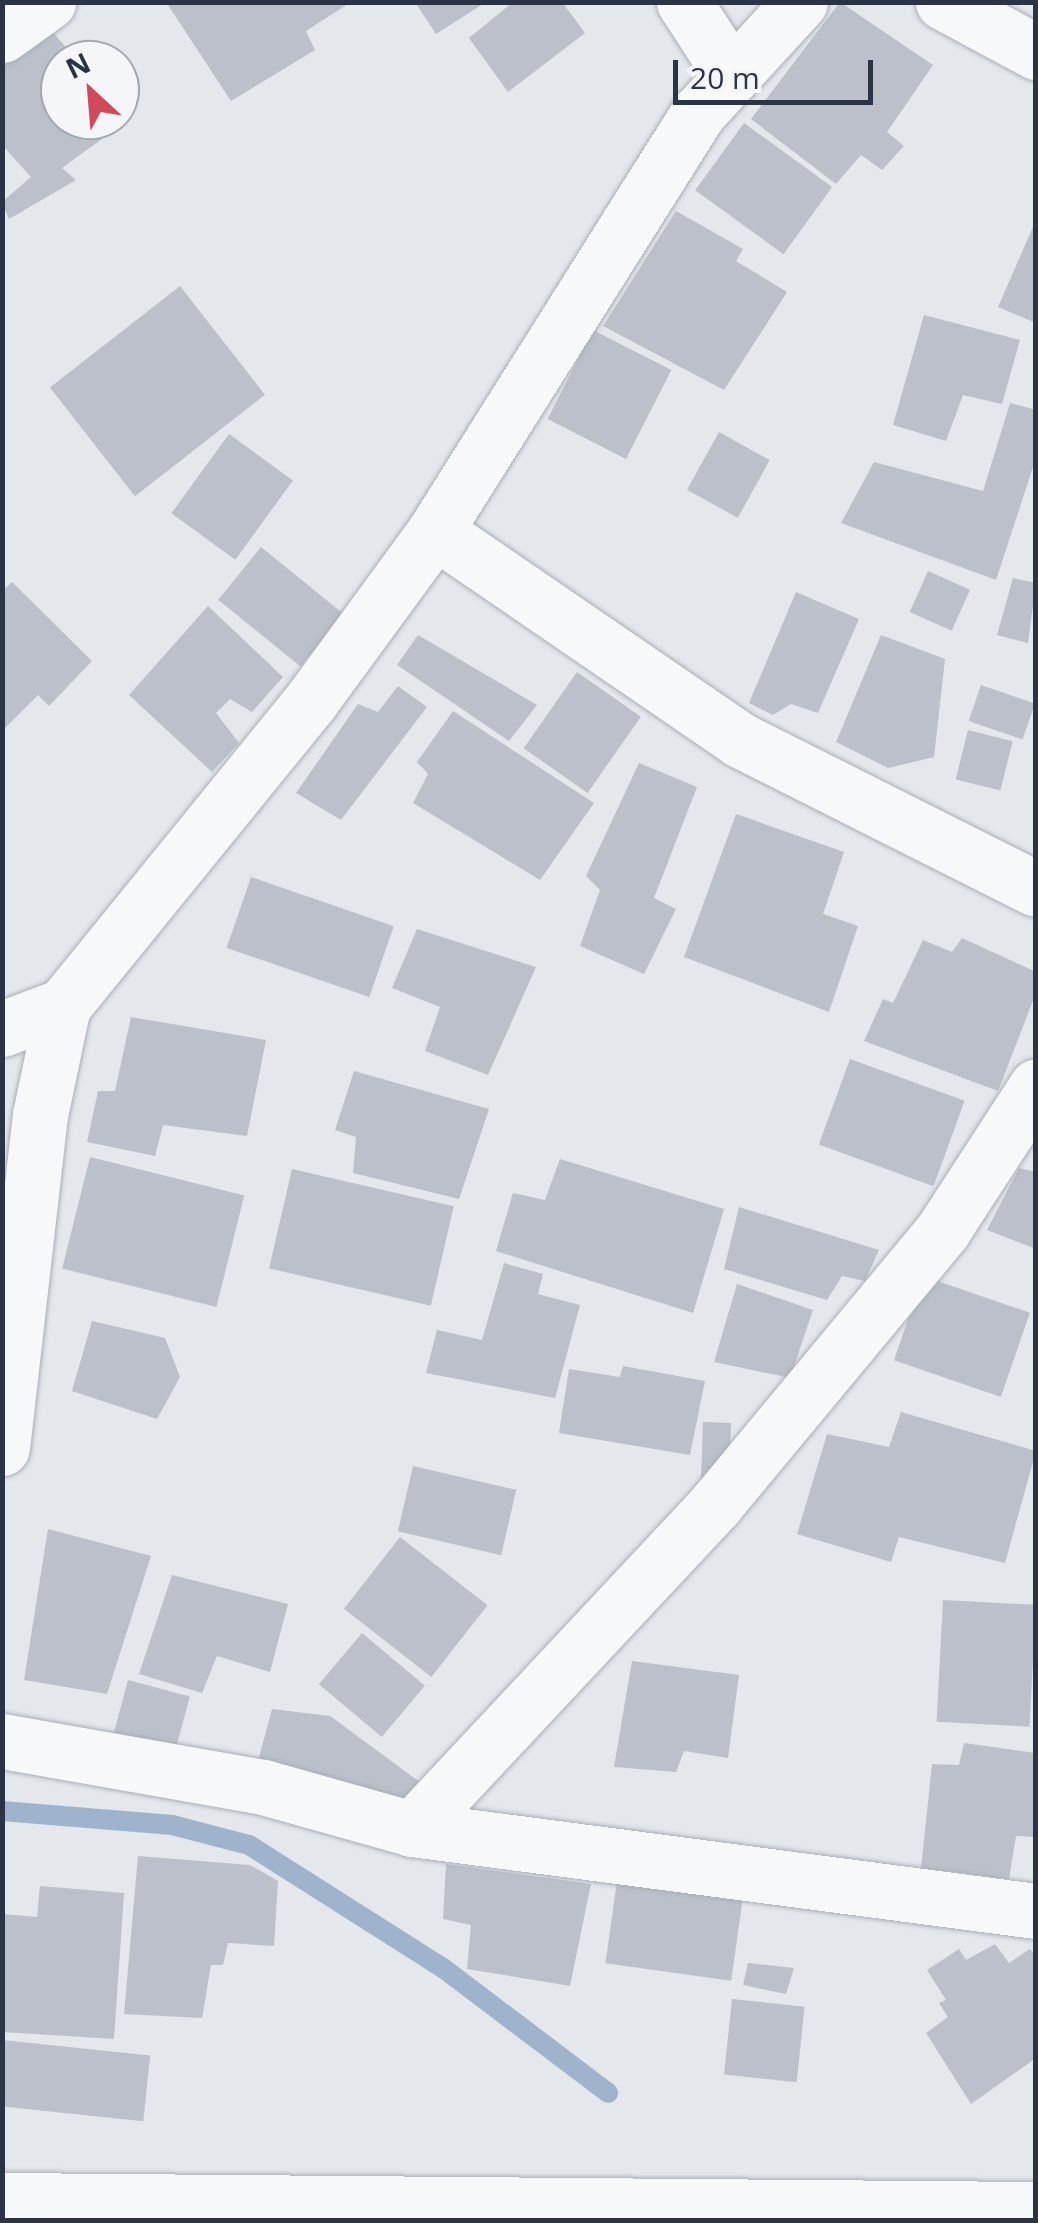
<!DOCTYPE html>
<html>
<head>
<meta charset="utf-8">
<style>
	body { margin:0 }
	#map { position:relative; width:1038px; height:2223px; overflow:hidden; background:#e4e7ec; font-family:"Open Sans",sans-serif }
	div>[style] { position:absolute }
	.stream>* { height:20px; margin:-10px; padding:0 10px; transform-origin:10px; border-radius:10px; background:#9fb4cc }
	.building>* { inset:0; background:#bbc0ca; transform-origin:0 0 }
	.roads { filter:drop-shadow(0 0 2px #a9aeb7) drop-shadow(0 0 2px #a9aeb7) }
	.minor>* { height:55px; margin:-27.5px; padding:0 27.5px; transform-origin:27.5px; border-radius:27.5px; background:#f7f8fa }
	span { translate:-50% -50%; white-space:nowrap; text-align:center; line-height:1.15; -webkit-text-stroke:10px #f4f6f9; paint-order:stroke }
	.frame { position:absolute; inset:0; border:5px solid #2b3445; pointer-events:none }
	.north { position:absolute; left:40px; top:40px; width:100px; height:100px; box-sizing:border-box; background:#f4f6f9; border:2px solid #a4a8b1; border-radius:50%; rotate:334deg; font-size:28px; font-weight:700; line-height:40px; text-align:center; color:#2b3445 }
	.north::after { content:''; display:block; margin:auto; width:35px; height:45px; background:#d1495b; clip-path:polygon(50% 0,100% 100%,50% 72%,0 100%) }
	.scale { position:absolute; left:673px; top:60px; width:200px; height:45px; box-sizing:border-box; border:5px solid #2b3445; border-top:0; padding-left:12px; font-size:30px; line-height:35px; white-space:nowrap; color:#2b3445; -webkit-text-stroke:8px #f4f6f9; paint-order:stroke }
</style>
</head>
<body>
<div id="map">
	<div class="stream">
		<div style="left:2px;top:1811px;width:171px;rotate:4.7deg"></div>
		<div style="left:172px;top:1825px;width:80px;rotate:14.6deg"></div>
		<div style="left:249px;top:1845px;width:230px;rotate:32.4deg"></div>
		<div style="left:443px;top:1968px;width:207px;rotate:37.1deg"></div>
	</div>
	<div class="building">
		<div style="clip-path:polygon(166px 2px,351px 2px,306px 31px,315px 50px,231px 101px)"></div>
		<div style="clip-path:polygon(415px 2px,486px 2px,436px 34px)"></div>
		<div style="clip-path:polygon(513px 2px,562px 2px,585px 33px,508px 92px,469px 38px)"></div>
		<div style="clip-path:polygon(840px 2px,933px 65px,887px 132px,904px 146px,882px 170px,861px 155px,836px 184px,751px 119px)"></div>
		<div style="clip-path:polygon(50px 29px,77px 60px,60px 60px,60px 120px,113px 120px,117px 128px,62px 168px,76px 180px,9px 219px,2px 202px,31px 177px,2px 145px,2px 64px)"></div>
		<div style="left:744px;top:123px;width:109px;height:83px;rotate:36deg"></div>
		<div style="clip-path:polygon(676px 211px,743px 249px,736px 261px,787px 292px,724px 390px,603px 326px)"></div>
		<div style="clip-path:polygon(1036px 220px,1036px 323px,998px 307px)"></div>
		<div style="left:180px;top:286px;width:138px;height:165px;rotate:52deg"></div>
		<div style="clip-path:polygon(924px 315px,1020px 340px,1002px 404px,963px 395px,946px 441px,893px 425px)"></div>
		<div style="left:593px;top:330px;width:88px;height:100px;rotate:27deg"></div>
		<div style="clip-path:polygon(1010px 403px,1036px 410px,1036px 458px,996px 580px,841px 523px,874px 462px,983px 491px)"></div>
		<div style="left:719px;top:432px;width:58px;height:66px;rotate:29deg"></div>
		<div style="left:229px;top:434px;width:79px;height:98px;rotate:36deg"></div>
		<div style="left:261px;top:547px;width:106px;height:68px;rotate:39deg"></div>
		<div style="left:928px;top:571px;width:46px;height:45px;rotate:24deg"></div>
		<div style="clip-path:polygon(1013px 578px,1036px 583px,1028px 643px,997px 635px)"></div>
		<div style="clip-path:polygon(12px 582px,92px 661px,49px 706px,38px 695px,2px 731px,2px 591px)"></div>
		<div style="clip-path:polygon(796px 592px,859px 619px,818px 713px,791px 704px,773px 715px,749px 703px)"></div>
		<div style="clip-path:polygon(208px 606px,283px 677px,252px 712px,230px 699px,216px 713px,239px 743px,212px 772px,129px 695px)"></div>
		<div style="clip-path:polygon(418px 635px,537px 705px,509px 741px,397px 665px)"></div>
		<div style="clip-path:polygon(881px 635px,945px 659px,934px 757px,888px 768px,836px 742px)"></div>
		<div style="left:577px;top:672px;width:78px;height:93px;rotate:35deg"></div>
		<div style="left:981px;top:685px;width:57px;height:38px;rotate:19deg"></div>
		<div style="clip-path:polygon(398px 686px,427px 707px,341px 820px,296px 793px,358px 704px,378px 712px)"></div>
		<div style="clip-path:polygon(453px 711px,594px 803px,540px 880px,413px 803px,428px 774px,417px 762px)"></div>
		<div style="left:968px;top:730px;width:46px;height:51px;rotate:14deg"></div>
		<div style="clip-path:polygon(639px 763px,697px 787px,654px 898px,676px 909px,644px 974px,580px 946px,600px 890px,586px 876px)"></div>
		<div style="clip-path:polygon(736px 814px,844px 852px,823px 914px,858px 926px,829px 1012px,684px 957px)"></div>
		<div style="left:251px;top:877px;width:151px;height:75px;rotate:19deg"></div>
		<div style="clip-path:polygon(417px 929px,536px 967px,488px 1075px,425px 1051px,440px 1007px,392px 988px)"></div>
		<div style="clip-path:polygon(962px 938px,1036px 972px,1036px 993px,998px 1091px,864px 1041px,883px 999px,893px 1003px,923px 940px,952px 952px)"></div>
		<div style="clip-path:polygon(131px 1017px,266px 1040px,247px 1136px,163px 1125px,155px 1156px,87px 1142px,98px 1091px,115px 1091px)"></div>
		<div style="left:850px;top:1059px;width:122px;height:91px;rotate:20deg"></div>
		<div style="clip-path:polygon(354px 1071px,489px 1109px,459px 1199px,353px 1173px,356px 1137px,335px 1130px)"></div>
		<div style="left:90px;top:1157px;width:159px;height:115px;rotate:14deg"></div>
		<div style="clip-path:polygon(560px 1159px,724px 1209px,693px 1313px,496px 1251px,513px 1193px,545px 1200px)"></div>
		<div style="clip-path:polygon(1019px 1168px,1036px 1172px,1036px 1249px,987px 1230px)"></div>
		<div style="left:292px;top:1169px;width:166px;height:102px;rotate:13deg"></div>
		<div style="clip-path:polygon(739px 1207px,879px 1250px,865px 1281px,842px 1276px,827px 1300px,724px 1269px)"></div>
		<div style="clip-path:polygon(504px 1263px,543px 1274px,538px 1294px,580px 1305px,555px 1398px,426px 1373px,437px 1330px,482px 1340px)"></div>
		<div style="left:923px;top:1276px;width:113px;height:89px;rotate:19deg"></div>
		<div style="clip-path:polygon(737px 1284px,813px 1310px,790px 1378px,714px 1362px)"></div>
		<div style="clip-path:polygon(92px 1321px,165px 1338px,180px 1377px,157px 1419px,72px 1391px)"></div>
		<div style="clip-path:polygon(623px 1366px,705px 1381px,690px 1455px,559px 1433px,569px 1369px,620px 1377px)"></div>
		<div style="clip-path:polygon(901px 1412px,1036px 1451px,1005px 1563px,899px 1537px,891px 1562px,797px 1534px,827px 1434px,889px 1447px)"></div>
		<div style="left:703px;top:1422px;width:28px;height:64px;rotate:2deg"></div>
		<div style="left:413px;top:1466px;width:106px;height:67px;rotate:13deg"></div>
		<div style="clip-path:polygon(48px 1529px,151px 1556px,107px 1694px,24px 1680px)"></div>
		<div style="left:400px;top:1537px;width:111px;height:91px;rotate:38deg"></div>
		<div style="clip-path:polygon(172px 1575px,288px 1604px,270px 1672px,217px 1656px,202px 1693px,139px 1674px)"></div>
		<div style="left:943px;top:1600px;width:93px;height:122px;rotate:3deg"></div>
		<div style="left:362px;top:1633px;width:82px;height:67px;rotate:40deg"></div>
		<div style="clip-path:polygon(632px 1661px,739px 1675px,728px 1758px,684px 1751px,676px 1772px,614px 1767px)"></div>
		<div style="left:128px;top:1680px;width:64px;height:55px;rotate:15deg"></div>
		<div style="clip-path:polygon(272px 1709px,330px 1716px,432px 1791px,408px 1821px,254px 1776px)"></div>
		<div style="clip-path:polygon(964px 1743px,1036px 1753px,1036px 1837px,1016px 1836px,1009px 1879px,921px 1868px,932px 1764px,959px 1765px)"></div>
		<div style="clip-path:polygon(138px 1856px,250px 1865px,278px 1881px,274px 1946px,228px 1943px,223px 1965px,211px 1965px,202px 2018px,124px 2014px)"></div>
		<div style="clip-path:polygon(446px 1864px,591px 1884px,570px 1986px,467px 1969px,471px 1925px,443px 1919px)"></div>
		<div style="left:617px;top:1881px;width:127px;height:83px;rotate:8deg"></div>
		<div style="clip-path:polygon(40px 1886px,124px 1893px,114px 2039px,2px 2032px,2px 1914px,37px 1917px)"></div>
		<div style="clip-path:polygon(995px 1944px,1009px 1963px,1030px 1949px,1036px 1956px,1036px 2058px,971px 2104px,926px 2033px,948px 2017px,939px 2003px,946px 2000px,927px 1970px,959px 1949px,966px 1960px)"></div>
		<div style="clip-path:polygon(748px 1963px,794px 1968px,786px 1994px,743px 1985px)"></div>
		<div style="left:732px;top:1999px;width:73px;height:76px;rotate:6deg"></div>
		<div style="left:2px;top:2040px;width:149px;height:66px;rotate:6deg"></div>
	</div>
	<div class="roads">
		<div class="minor">
			<div style="left:684px;top:2px;width:88px;rotate:57deg"></div>
			<div style="left:943px;top:2px;width:106px;rotate:28.3deg"></div>
			<div style="left:2px;top:35px;width:57px;rotate:-35.7deg"></div>
			<div style="left:435px;top:531px;width:370px;rotate:34.4deg"></div>
			<div style="left:740px;top:740px;width:331px;rotate:26.7deg"></div>
			<div style="left:2px;top:1029px;width:65px;rotate:-20.7deg"></div>
			<div style="left:2px;top:1448px;width:335px;rotate:-83.5deg"></div>
			<div style="left:40px;top:1115px;width:111px;rotate:-78.1deg"></div>
			<div style="left:63px;top:1006px;width:392px;rotate:-50.9deg"></div>
			<div style="left:310px;top:702px;width:212px;rotate:-53.8deg"></div>
			<div style="left:435px;top:531px;width:495px;rotate:-57.8deg"></div>
			<div style="left:699px;top:112px;width:149px;rotate:-47.4deg"></div>
			<div style="left:2px;top:1741px;width:265px;rotate:10deg"></div>
			<div style="left:263px;top:1787px;width:155px;rotate:15.7deg"></div>
			<div style="left:412px;top:1829px;width:629px;rotate:7.49deg"></div>
			<div style="left:412px;top:1829px;width:444px;rotate:-46.9deg"></div>
			<div style="left:715px;top:1505px;width:357px;rotate:-50.3deg"></div>
			<div style="left:943px;top:1230px;width:171px;rotate:-57deg"></div>
			<div style="left:2px;top:2200px;width:1034px;rotate:0.5deg"></div>
		</div>
	</div>
	<div class="frame"></div>
	<div class="north">N</div>
	<div class="scale">20 m</div>
</div>
</body>
</html>
